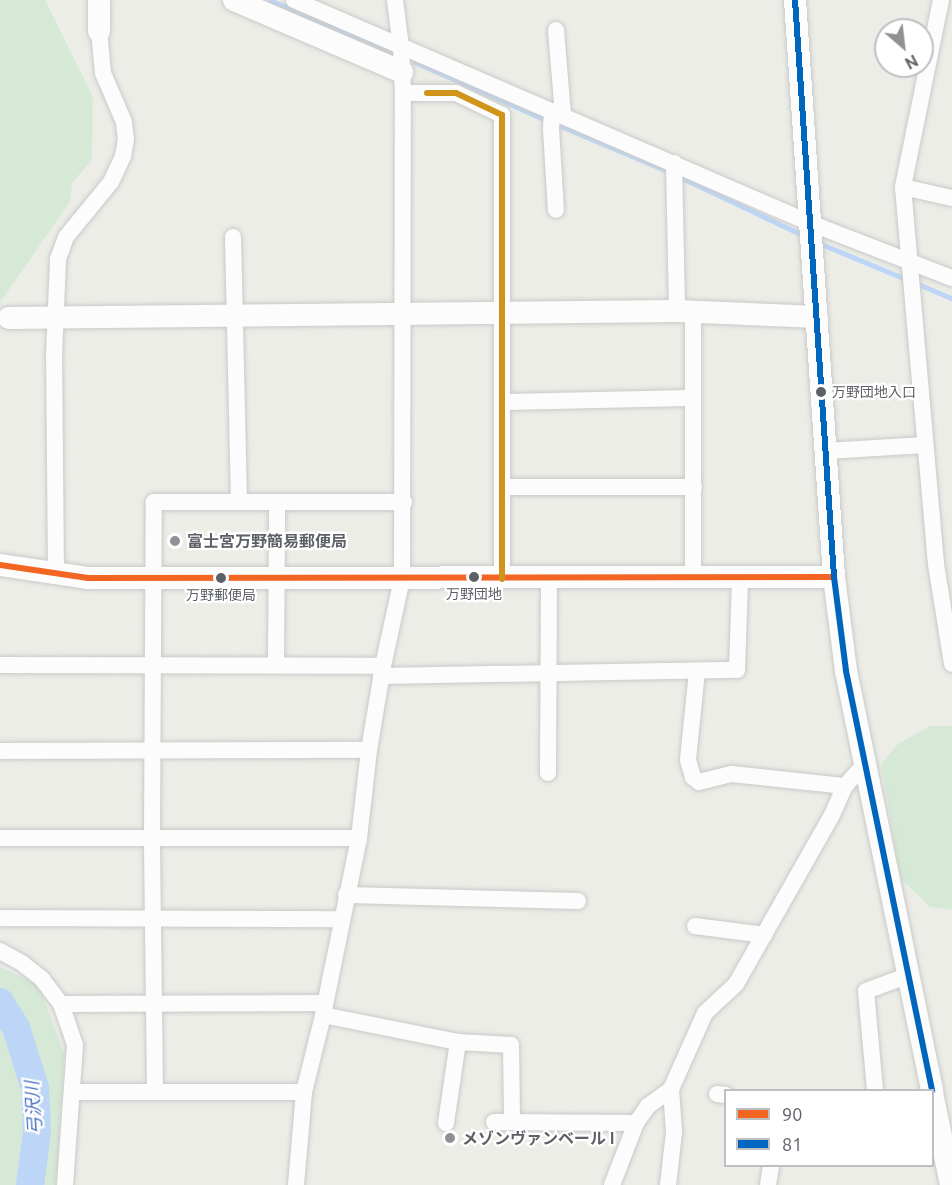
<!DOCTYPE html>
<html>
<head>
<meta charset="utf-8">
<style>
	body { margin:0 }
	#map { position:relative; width:952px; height:1185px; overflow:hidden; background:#edede8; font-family:Ubuntu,"Noto Sans JP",sans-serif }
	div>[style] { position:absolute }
	.green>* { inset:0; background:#d6e9d6 }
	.stream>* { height:4.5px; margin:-2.25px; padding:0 2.25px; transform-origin:2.25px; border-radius:2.25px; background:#bdd6f7 }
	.river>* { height:28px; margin:-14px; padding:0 14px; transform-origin:14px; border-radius:14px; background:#bdd6f7 }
	.roads { filter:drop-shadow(0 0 2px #c9cac8) drop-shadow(0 0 2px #c9cac8) }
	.street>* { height:16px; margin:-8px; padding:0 8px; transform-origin:8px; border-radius:8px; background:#fcfcfc }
	.secondary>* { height:22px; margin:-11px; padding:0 11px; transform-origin:11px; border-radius:11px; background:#fcfcfc }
	.bus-1>* { height:6px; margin:-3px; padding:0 3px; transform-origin:3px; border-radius:3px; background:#f26522 }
	.bus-2>* { height:6px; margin:-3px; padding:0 3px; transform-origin:3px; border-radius:3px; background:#0065bd }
	.bus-3>* { height:6px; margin:-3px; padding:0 3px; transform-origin:3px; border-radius:3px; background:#d0941a }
	.dots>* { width:16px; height:16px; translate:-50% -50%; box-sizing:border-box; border:3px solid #fff; border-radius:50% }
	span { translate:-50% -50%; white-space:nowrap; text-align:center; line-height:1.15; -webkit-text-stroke:4.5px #fff; paint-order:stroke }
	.bus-label { font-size:14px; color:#5d6066 }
	.left { translate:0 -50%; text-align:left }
	.poi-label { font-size:16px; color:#5d6066; font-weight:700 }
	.water-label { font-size:18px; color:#4a73c2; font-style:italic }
	.legend { position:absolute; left:724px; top:1089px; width:210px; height:78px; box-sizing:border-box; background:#fff; border:2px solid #bebfc2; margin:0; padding:8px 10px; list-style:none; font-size:18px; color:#5d6066 }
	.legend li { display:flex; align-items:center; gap:12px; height:30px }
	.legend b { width:30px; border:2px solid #bebfc2 }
	.north { position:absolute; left:874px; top:18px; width:60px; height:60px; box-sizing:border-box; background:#fff; border:2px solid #bebfc2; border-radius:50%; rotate:152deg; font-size:16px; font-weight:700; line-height:24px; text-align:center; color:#5d6066 }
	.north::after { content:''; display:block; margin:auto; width:21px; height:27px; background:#8f9194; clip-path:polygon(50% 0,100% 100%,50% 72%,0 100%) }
</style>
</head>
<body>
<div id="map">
	<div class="green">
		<div style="clip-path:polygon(0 0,45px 0,93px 97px,92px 160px,72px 183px,70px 202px,1px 301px,0 306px)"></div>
		<div style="clip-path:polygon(930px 726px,952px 726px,952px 910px,930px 907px,901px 879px,881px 764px,898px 744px)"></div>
		<div style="clip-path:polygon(0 967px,39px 985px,64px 1054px,56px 1185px,0 1185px)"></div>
	</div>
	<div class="stream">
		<div style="left:270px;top:0;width:136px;rotate:23deg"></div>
		<div style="left:415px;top:62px;width:146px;rotate:23.8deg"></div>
		<div style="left:556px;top:124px;width:124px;rotate:22.8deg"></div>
		<div style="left:678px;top:176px;width:138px;rotate:25.3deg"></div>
		<div style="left:819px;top:243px;width:96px;rotate:22.6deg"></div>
		<div style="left:916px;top:283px;width:39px;rotate:23deg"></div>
	</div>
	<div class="river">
		<div style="left:0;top:1002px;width:31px;rotate:58deg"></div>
		<div style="left:16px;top:1028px;width:63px;rotate:72.4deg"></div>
		<div style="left:35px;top:1088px;width:44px;rotate:87.4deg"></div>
		<div style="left:37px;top:1132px;width:53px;rotate:97.5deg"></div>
	</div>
	<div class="roads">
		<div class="street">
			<div style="left:294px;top:0;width:562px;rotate:23.37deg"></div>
			<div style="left:810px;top:223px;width:152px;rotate:21.2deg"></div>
			<div style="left:941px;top:0;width:191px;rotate:101.5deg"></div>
			<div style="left:903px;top:187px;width:378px;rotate:85deg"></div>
			<div style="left:936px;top:564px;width:101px;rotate:80.9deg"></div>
			<div style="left:556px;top:30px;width:86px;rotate:85.3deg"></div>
			<div style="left:403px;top:93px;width:53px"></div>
			<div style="left:456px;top:93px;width:51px;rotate:25.6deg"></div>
			<div style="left:502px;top:115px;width:464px;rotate:90deg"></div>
			<div style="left:552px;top:111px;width:18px;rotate:93deg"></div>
			<div style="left:551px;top:129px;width:81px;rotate:86.5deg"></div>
			<div style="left:674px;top:163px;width:148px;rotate:88.8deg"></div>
			<div style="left:903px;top:187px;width:50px;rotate:12.7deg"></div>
			<div style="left:233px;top:237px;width:265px;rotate:88.7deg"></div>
			<div style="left:502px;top:402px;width:191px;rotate:-1.2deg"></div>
			<div style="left:826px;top:451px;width:99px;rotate:-3.5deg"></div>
			<div style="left:502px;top:487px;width:192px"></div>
			<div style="left:56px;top:575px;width:219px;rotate:-90.5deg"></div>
			<div style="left:54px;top:356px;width:97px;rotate:-87.6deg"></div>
			<div style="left:58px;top:259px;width:23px;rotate:-70deg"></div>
			<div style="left:66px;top:237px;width:71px;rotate:-50.7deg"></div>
			<div style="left:111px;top:182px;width:29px;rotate:-65deg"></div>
			<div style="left:123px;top:156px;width:17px;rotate:-80deg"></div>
			<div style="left:126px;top:139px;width:17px;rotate:-97deg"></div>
			<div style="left:124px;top:122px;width:53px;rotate:-113.2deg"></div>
			<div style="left:103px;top:73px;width:42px;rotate:-95.4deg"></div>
			<div style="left:693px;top:579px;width:267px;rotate:-90deg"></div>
			<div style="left:0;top:665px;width:383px;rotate:0.1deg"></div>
			<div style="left:276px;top:665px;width:163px;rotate:-89.6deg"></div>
			<div style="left:697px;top:671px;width:89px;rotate:95.8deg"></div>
			<div style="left:688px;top:760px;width:18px;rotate:74deg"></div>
			<div style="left:693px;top:777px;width:8px;rotate:40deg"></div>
			<div style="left:699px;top:782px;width:34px;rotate:-14deg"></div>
			<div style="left:732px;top:774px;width:114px;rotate:6.1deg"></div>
			<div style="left:381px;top:676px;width:356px;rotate:-1deg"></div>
			<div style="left:737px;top:670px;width:92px;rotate:-88.1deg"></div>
			<div style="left:0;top:751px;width:369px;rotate:-0.2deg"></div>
			<div style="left:548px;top:773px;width:195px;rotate:-89.7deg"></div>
			<div style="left:0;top:838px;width:359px"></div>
			<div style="left:346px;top:895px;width:232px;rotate:1.5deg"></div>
			<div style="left:0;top:918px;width:341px;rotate:0.2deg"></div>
			<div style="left:695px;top:926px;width:70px;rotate:7.4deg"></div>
			<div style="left:0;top:951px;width:26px;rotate:29deg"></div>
			<div style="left:23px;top:964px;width:24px;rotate:38deg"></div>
			<div style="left:42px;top:979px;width:31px;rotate:53deg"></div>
			<div style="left:61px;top:1004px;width:43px;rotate:71.1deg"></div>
			<div style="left:75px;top:1045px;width:140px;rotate:94.1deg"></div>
			<div style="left:61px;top:1004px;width:264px;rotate:-0.2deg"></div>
			<div style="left:323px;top:1015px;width:138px;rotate:11.3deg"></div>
			<div style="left:458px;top:1042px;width:53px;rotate:3.2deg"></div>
			<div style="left:511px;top:1045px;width:76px;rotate:89.2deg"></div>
			<div style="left:155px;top:1090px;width:254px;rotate:-90.7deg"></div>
			<div style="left:152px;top:836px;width:334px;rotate:-89.7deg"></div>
			<div style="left:154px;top:502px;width:250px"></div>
			<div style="left:875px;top:1090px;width:99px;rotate:-95.2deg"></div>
			<div style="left:866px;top:991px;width:46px;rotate:-20.4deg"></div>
			<div style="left:72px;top:1092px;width:232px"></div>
			<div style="left:717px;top:1094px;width:9px;rotate:6deg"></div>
			<div style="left:494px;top:1122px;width:142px;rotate:0.4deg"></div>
			<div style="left:446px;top:1123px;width:82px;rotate:-81.6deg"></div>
			<div style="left:296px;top:1185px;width:93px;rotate:-85.1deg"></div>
			<div style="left:304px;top:1092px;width:79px;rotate:-76.1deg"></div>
			<div style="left:323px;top:1015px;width:181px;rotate:-78.5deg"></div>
			<div style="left:359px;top:838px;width:89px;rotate:-83.5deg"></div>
			<div style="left:369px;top:750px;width:85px;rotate:-80.5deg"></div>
			<div style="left:383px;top:666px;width:89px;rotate:-77.7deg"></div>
			<div style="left:402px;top:579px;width:486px;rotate:-89.9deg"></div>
			<div style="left:403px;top:93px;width:46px;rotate:-92.5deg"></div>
			<div style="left:401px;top:47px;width:47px;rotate:-97.3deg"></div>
			<div style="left:612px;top:1185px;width:66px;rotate:-68.8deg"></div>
			<div style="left:636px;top:1123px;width:21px;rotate:-55deg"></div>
			<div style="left:648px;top:1106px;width:29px;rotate:-36deg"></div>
			<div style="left:671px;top:1089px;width:83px;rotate:-65.9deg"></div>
			<div style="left:705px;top:1013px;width:42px;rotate:-43.1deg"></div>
			<div style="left:736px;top:984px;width:192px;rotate:-60.4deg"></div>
			<div style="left:831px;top:817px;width:34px;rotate:-66deg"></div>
			<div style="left:845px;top:786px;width:30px;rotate:-48deg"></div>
			<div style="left:668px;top:1185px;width:53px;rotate:-83.5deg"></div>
			<div style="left:674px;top:1132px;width:43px;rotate:-94deg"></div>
			<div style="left:768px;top:1185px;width:19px;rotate:-81deg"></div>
		</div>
		<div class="secondary">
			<div style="left:234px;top:0;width:183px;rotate:23.2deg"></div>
			<div style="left:795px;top:0;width:578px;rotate:86.13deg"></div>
			<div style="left:834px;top:577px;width:95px;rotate:82.7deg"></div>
			<div style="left:846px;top:671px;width:428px;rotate:78.4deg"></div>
			<div style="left:99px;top:31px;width:31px;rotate:-90deg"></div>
			<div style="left:9px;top:318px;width:668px;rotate:-0.6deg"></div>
			<div style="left:677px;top:311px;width:140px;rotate:2.5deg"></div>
			<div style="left:0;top:565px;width:89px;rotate:8.4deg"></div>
			<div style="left:88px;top:578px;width:746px;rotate:-0.08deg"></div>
			<div style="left:932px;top:1093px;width:94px;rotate:78.3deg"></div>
		</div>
	</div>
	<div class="bus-1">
		<div style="left:0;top:565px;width:89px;rotate:8.4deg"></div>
		<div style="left:88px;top:578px;width:746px;rotate:-0.08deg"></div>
	</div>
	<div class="bus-2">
		<div style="left:795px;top:0;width:578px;rotate:86.13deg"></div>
		<div style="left:834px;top:577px;width:95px;rotate:82.7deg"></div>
		<div style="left:846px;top:671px;width:428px;rotate:78.4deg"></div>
	</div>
	<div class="bus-3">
		<div style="left:427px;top:93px;width:29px"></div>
		<div style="left:456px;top:93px;width:51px;rotate:25.6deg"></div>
		<div style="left:502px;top:115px;width:464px;rotate:90deg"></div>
	</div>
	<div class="dots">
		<div style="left:821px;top:392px;background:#5d6066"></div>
		<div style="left:175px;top:541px;background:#8f9194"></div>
		<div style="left:474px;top:577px;background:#5d6066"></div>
		<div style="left:221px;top:578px;background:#5d6066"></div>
		<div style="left:450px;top:1138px;background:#8f9194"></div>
	</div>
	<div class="bus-label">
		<span class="left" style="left:832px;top:392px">万野団地入口</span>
		<span style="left:474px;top:594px">万野団地</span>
		<span style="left:221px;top:595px">万野郵便局</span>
	</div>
	<div class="poi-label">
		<span class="left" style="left:187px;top:541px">富士宮万野簡易郵便局</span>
		<span class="left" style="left:462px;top:1138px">メゾンヴァンベール I</span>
	</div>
	<div class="water-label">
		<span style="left:33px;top:1108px;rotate:-94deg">弓沢川</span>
	</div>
	<ul class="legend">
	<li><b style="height:8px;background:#f26522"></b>90</li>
	<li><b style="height:8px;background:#0065bd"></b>81</li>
	</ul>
	<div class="north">N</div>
</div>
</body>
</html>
